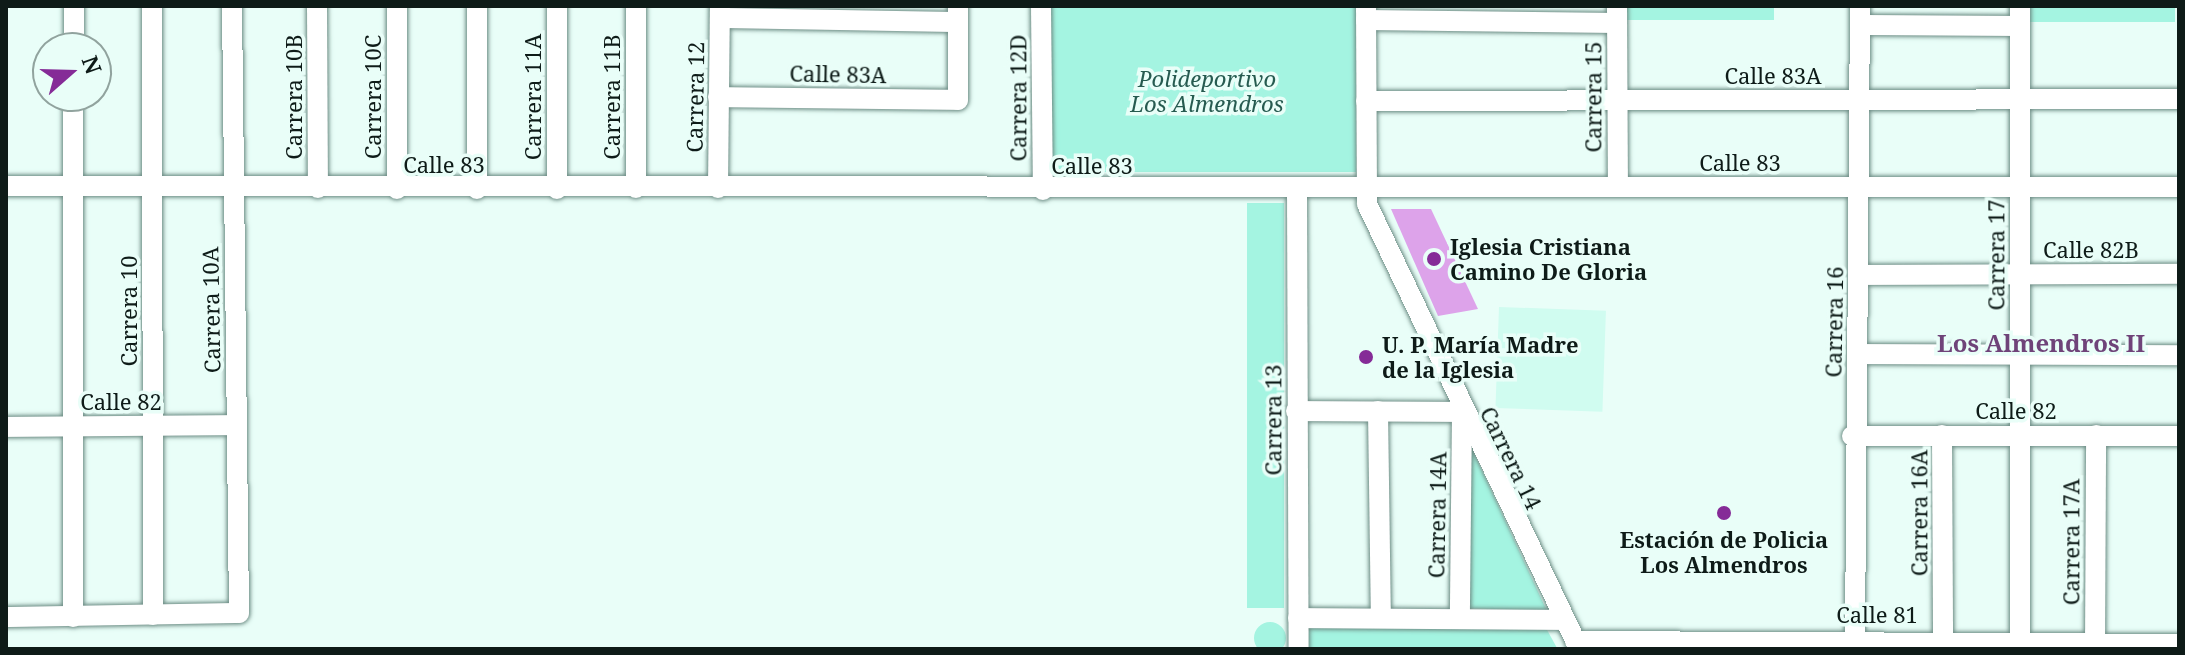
<!DOCTYPE html>
<html>
<head>
<meta charset="utf-8">
<style>
	body { margin:0 }
	#map { position:relative; width:2185px; height:655px; overflow:hidden; background:#e9fef8; font-family:"Noto Serif",serif }
	div>[style] { position:absolute }
	.built>* { inset:0; background:#d0fcf0; transform-origin:0 0 }
	.green>* { inset:0; background:#a4f4e1; transform-origin:0 0 }
	.round { border-radius:50% }
	.building>* { inset:0; background:#dda3ea }
	.roads { filter:drop-shadow(0 0 2px #6d8d85) drop-shadow(0 0 2px #6d8d85) }
	.minor>* { height:20px; margin:-10px; padding:0 10px; transform-origin:10px; border-radius:10px; background:#fff }
	.dots>* { width:22px; height:22px; translate:-50% -50%; box-sizing:border-box; border:4px solid #e9fef8; border-radius:50% }
	span { translate:-50% -50%; white-space:nowrap; text-align:center; line-height:1.15; -webkit-text-stroke:7px #e9fef8; paint-order:stroke }
	.street-label { font-size:22px; color:#0e1b18 }
	.park-label { font-size:22px; color:#265b50; font-style:italic }
	.poi-label { font-size:22px; color:#0e1b18; font-weight:700 }
	.left { translate:0 -50%; text-align:left }
	.neighbourhood-label { font-size:24px; color:#6f4379; font-weight:700 }
	.frame { position:absolute; inset:0; border:8px solid #0e1b18; pointer-events:none }
	.north { position:absolute; left:32px; top:32px; width:80px; height:80px; box-sizing:border-box; background:#e9fef8; border:2px solid #91a39e; border-radius:50%; rotate:70deg; font-size:22px; font-weight:700; line-height:32px; text-align:center; color:#0e1b18 }
	.north::after { content:''; display:block; margin:auto; width:28px; height:36px; background:#852b97; clip-path:polygon(50% 0,100% 100%,50% 72%,0 100%) }
</style>
</head>
<body>
<div id="map">
	<div class="built">
		<div style="left:1499px;top:307px;width:107px;height:101px;rotate:2deg"></div>
	</div>
	<div class="green">
		<div style="left:1049px;top:6px;width:307px;height:166px"></div>
		<div style="left:1626px;top:6px;width:148px;height:14px"></div>
		<div style="left:2028px;top:6px;width:147px;height:16px"></div>
		<div style="left:1247px;top:203px;width:37px;height:405px"></div>
		<div style="clip-path:polygon(1471px 447px,1547px 611px,1466px 608px)"></div>
		<div class="round" style="left:1254px;top:622px;width:32px;height:32px"></div>
		<div style="clip-path:polygon(1309px 626px,1546px 628px,1557px 648px,1307px 649px)"></div>
	</div>
	<div class="building">
		<div style="clip-path:polygon(1391px 209px,1431px 209px,1478px 309px,1438px 316px)"></div>
	</div>
	<div class="roads">
		<div class="minor">
			<div style="left:152px;top:6px;width:609px;rotate:89.91deg"></div>
			<div style="left:317px;top:6px;width:182px;rotate:89.7deg"></div>
			<div style="left:397px;top:6px;width:183px;rotate:90deg"></div>
			<div style="left:477px;top:6px;width:183px;rotate:90deg"></div>
			<div style="left:557px;top:6px;width:183px;rotate:90deg"></div>
			<div style="left:636px;top:6px;width:182px;rotate:90deg"></div>
			<div style="left:1041px;top:6px;width:184px;rotate:89.4deg"></div>
			<div style="left:1366px;top:6px;width:198px;rotate:89.7deg"></div>
			<div style="left:1367px;top:204px;width:493px;rotate:64.5deg"></div>
			<div style="left:1617px;top:6px;width:181px;rotate:89.7deg"></div>
			<div style="left:2020px;top:6px;width:643px;rotate:90deg"></div>
			<div style="left:720px;top:18px;width:238px;rotate:1deg"></div>
			<div style="left:1366px;top:20px;width:251px;rotate:0.7deg"></div>
			<div style="left:1860px;top:25px;width:160px;rotate:0.4deg"></div>
			<div style="left:74px;top:48px;width:42px;rotate:-90deg"></div>
			<div style="left:718px;top:97px;width:240px;rotate:0.7deg"></div>
			<div style="left:958px;top:100px;width:94px;rotate:-90deg"></div>
			<div style="left:1366px;top:101px;width:813px;rotate:-0.14deg"></div>
			<div style="left:6px;top:186px;width:2173px;rotate:0.03deg"></div>
			<div style="left:718px;top:188px;width:182px;rotate:-89.4deg"></div>
			<div style="left:1297px;top:190px;width:459px;rotate:89.8deg"></div>
			<div style="left:1859px;top:275px;width:320px;rotate:-0.2deg"></div>
			<div style="left:1859px;top:354px;width:320px;rotate:0.2deg"></div>
			<div style="left:1296px;top:411px;width:166px;rotate:0.3deg"></div>
			<div style="left:1462px;top:412px;width:206px;rotate:90.6deg"></div>
			<div style="left:1378px;top:411px;width:206px;rotate:89.2deg"></div>
			<div style="left:6px;top:427px;width:231px;rotate:-0.5deg"></div>
			<div style="left:1942px;top:435px;width:205px;rotate:89.7deg"></div>
			<div style="left:1852px;top:436px;width:327px"></div>
			<div style="left:6px;top:617px;width:233px;rotate:-1deg"></div>
			<div style="left:239px;top:613px;width:607px;rotate:-90.66deg"></div>
			<div style="left:73px;top:617px;width:521px;rotate:-90deg"></div>
			<div style="left:1298px;top:618px;width:265px;rotate:0.4deg"></div>
			<div style="left:1855px;top:639px;width:633px;rotate:-89.55deg"></div>
			<div style="left:1575px;top:641px;width:604px;rotate:0.28deg"></div>
			<div style="left:2095px;top:649px;width:214px;rotate:-89.7deg"></div>
		</div>
	</div>
	<div class="dots">
		<div style="left:1434px;top:259px;background:#852b97"></div>
		<div style="left:1366px;top:357px;background:#852b97"></div>
		<div style="left:1724px;top:513px;background:#852b97"></div>
	</div>
	<div class="street-label">
		<span style="left:838px;top:74px;rotate:1deg">Calle 83A</span>
		<span style="left:1773px;top:76px">Calle 83A</span>
		<span style="left:294px;top:97px;rotate:-90deg">Carrera 10B</span>
		<span style="left:373px;top:97px;rotate:-90deg">Carrera 10C</span>
		<span style="left:533px;top:97px;rotate:-90deg">Carrera 11A</span>
		<span style="left:612px;top:97px;rotate:-90deg">Carrera 11B</span>
		<span style="left:695px;top:97px;rotate:-89deg">Carrera 12</span>
		<span style="left:1593px;top:97px;rotate:-90deg">Carrera 15</span>
		<span style="left:1018px;top:98px;rotate:-90deg">Carrera 12D</span>
		<span style="left:1740px;top:163px">Calle 83</span>
		<span style="left:444px;top:165px">Calle 83</span>
		<span style="left:1092px;top:166px">Calle 83</span>
		<span style="left:2091px;top:250px">Calle 82B</span>
		<span style="left:1996px;top:255px;rotate:-90deg">Carrera 17</span>
		<span style="left:211px;top:310px;rotate:-91deg">Carrera 10A</span>
		<span style="left:129px;top:311px;rotate:-90deg">Carrera 10</span>
		<span style="left:1834px;top:322px;rotate:-89deg">Carrera 16</span>
		<span style="left:121px;top:402px">Calle 82</span>
		<span style="left:2016px;top:411px">Calle 82</span>
		<span style="left:1273px;top:420px;rotate:-90deg">Carrera 13</span>
		<span style="left:1511px;top:458px;rotate:64deg">Carrera 14</span>
		<span style="left:1919px;top:513px;rotate:-90deg">Carrera 16A</span>
		<span style="left:1437px;top:515px;rotate:-89deg">Carrera 14A</span>
		<span style="left:2071px;top:542px;rotate:-90deg">Carrera 17A</span>
		<span style="left:1877px;top:615px">Calle 81</span>
	</div>
	<div class="park-label">
		<span style="left:1207px;top:91px">Polideportivo<br>Los Almendros</span>
	</div>
	<div class="poi-label">
		<span class="left" style="left:1450px;top:259px">Iglesia Cristiana<br>Camino De Gloria</span>
		<span class="left" style="left:1382px;top:357px">U. P. María Madre<br>de la Iglesia</span>
		<span style="left:1724px;top:552px">Estación de Policia<br>Los Almendros</span>
	</div>
	<div class="neighbourhood-label">
		<span style="left:2041px;top:343px">Los Almendros II</span>
	</div>
	<div class="frame"></div>
	<div class="north">N</div>
</div>
</body>
</html>
